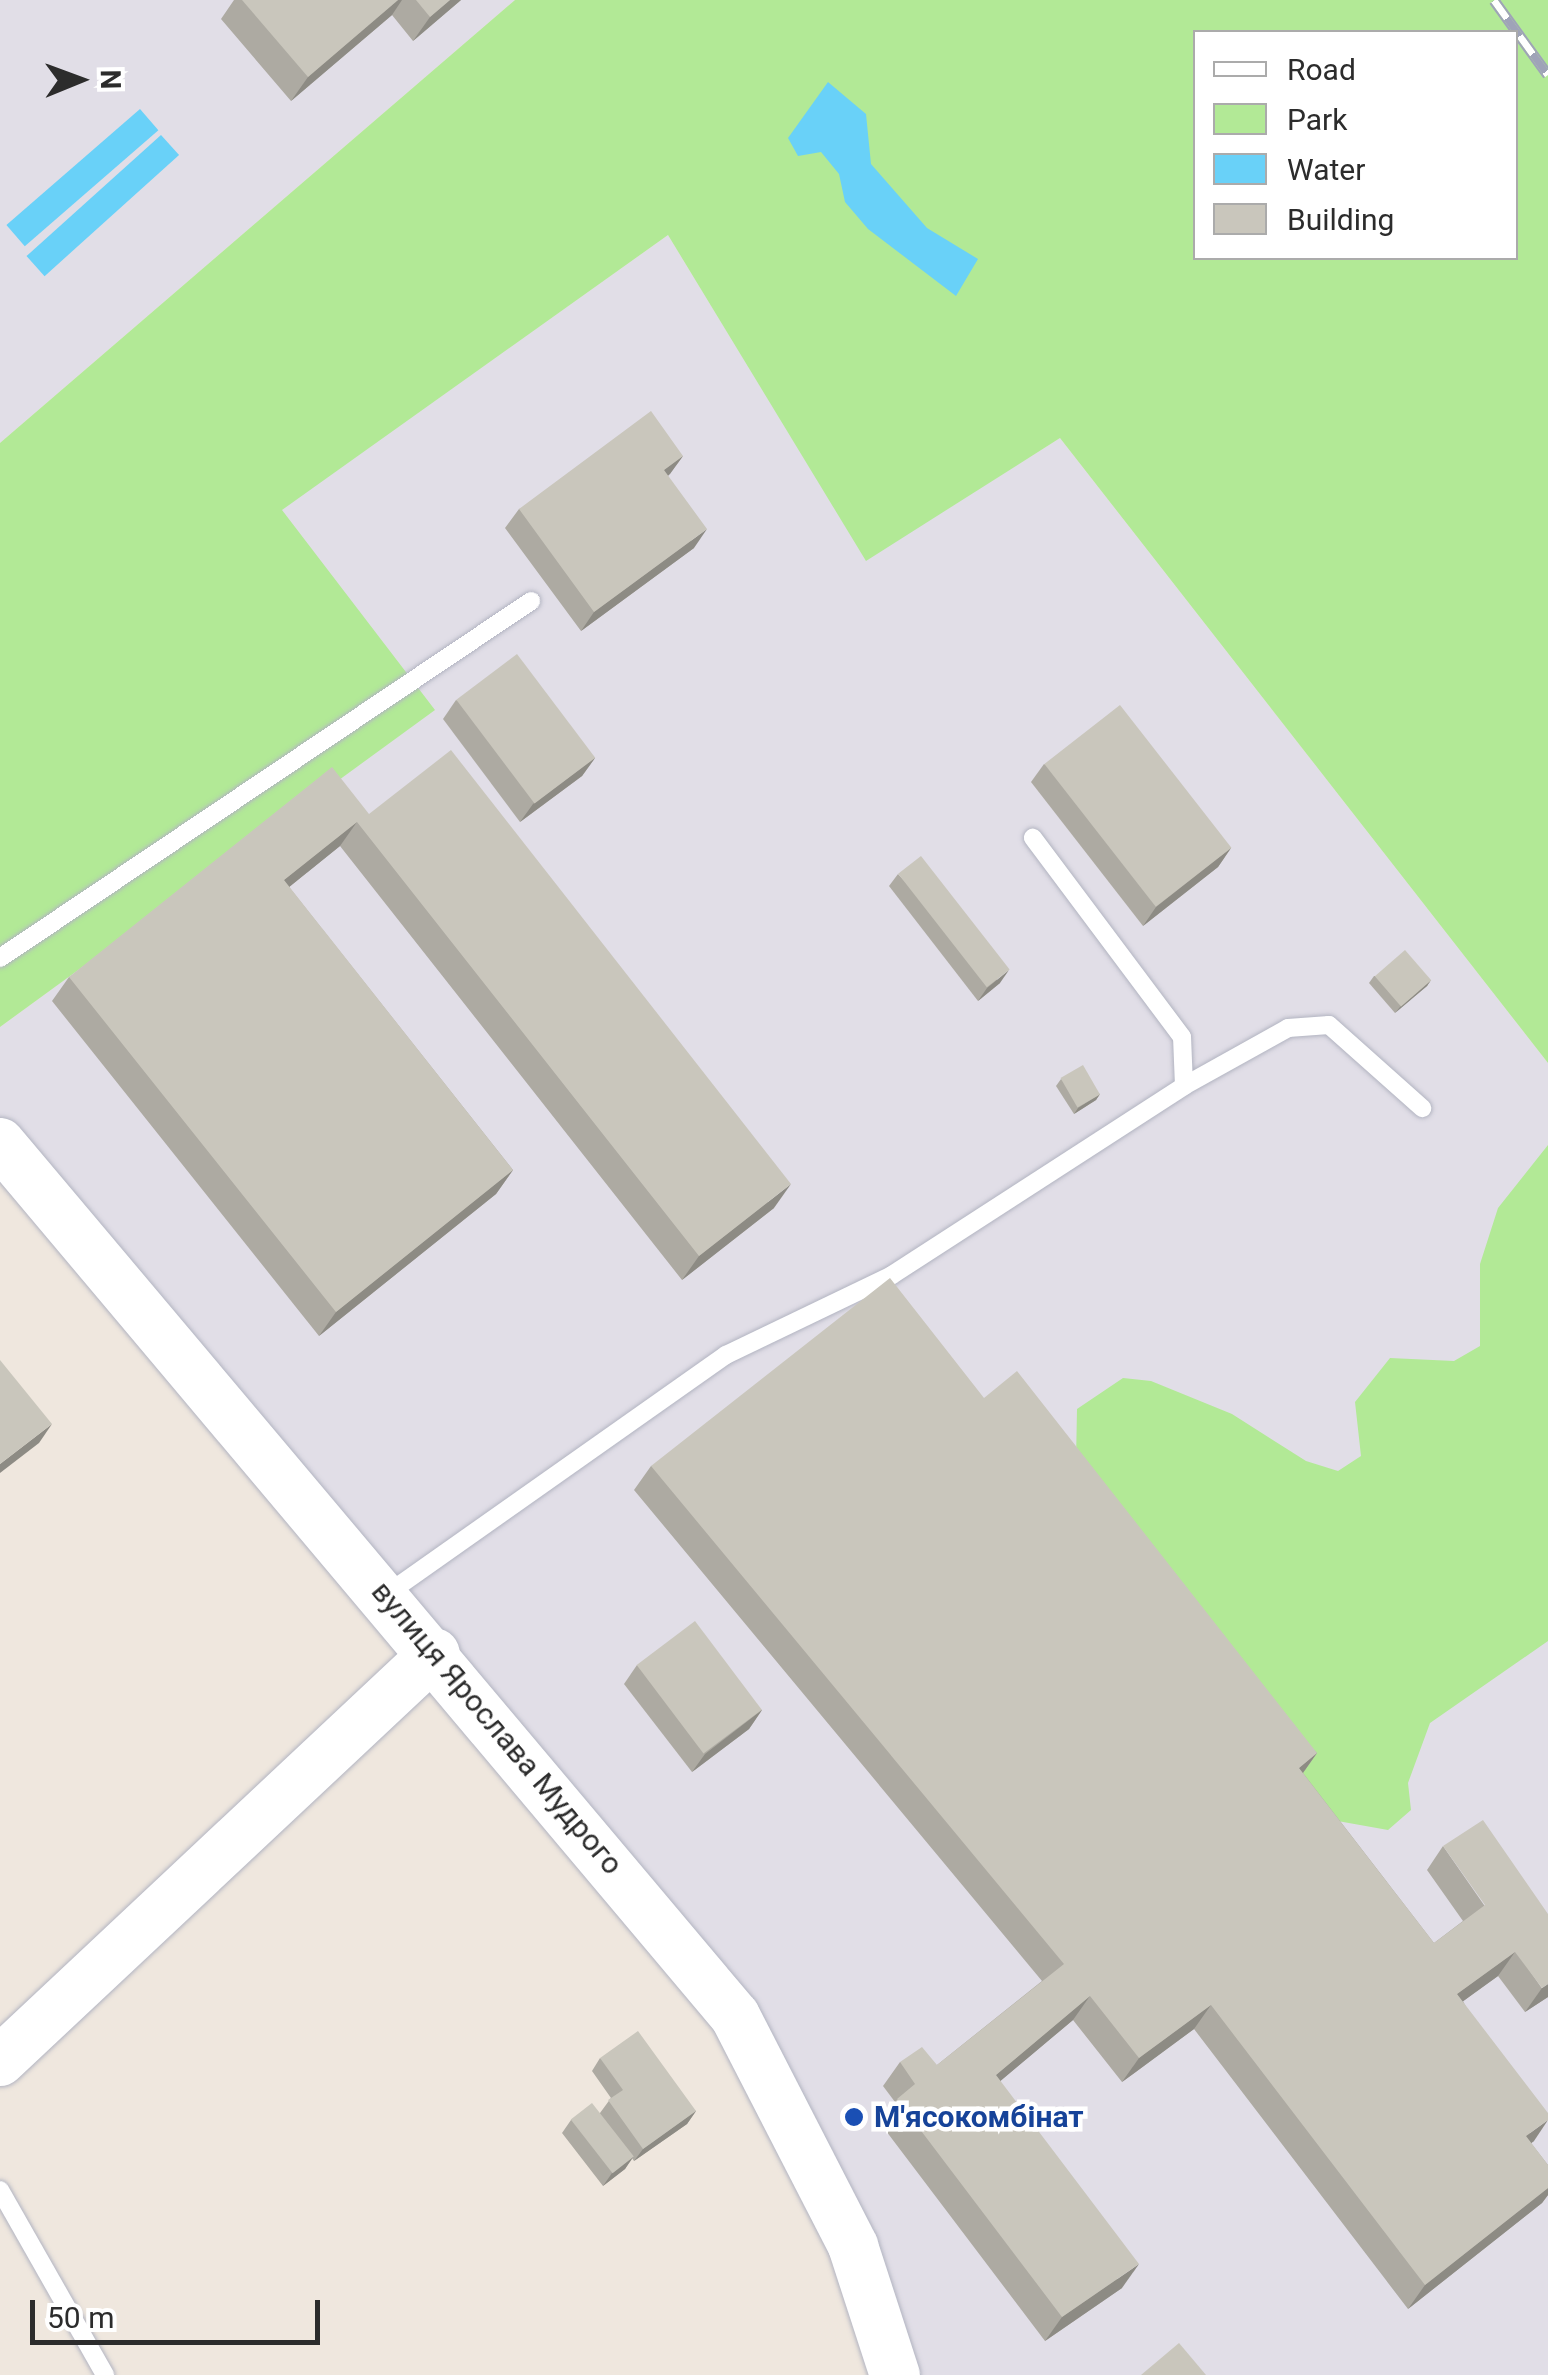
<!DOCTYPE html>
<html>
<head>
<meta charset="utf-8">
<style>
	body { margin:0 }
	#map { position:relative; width:1548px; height:2375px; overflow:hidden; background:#efe7de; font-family:Roboto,sans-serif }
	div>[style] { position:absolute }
	.industrial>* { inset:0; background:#e1dee7 }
	.green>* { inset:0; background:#b2e996 }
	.water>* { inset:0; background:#69d1f8; transform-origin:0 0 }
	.roads { filter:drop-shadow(0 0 2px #b2b4c1) drop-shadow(0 0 2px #b2b4c1) }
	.service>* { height:18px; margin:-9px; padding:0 9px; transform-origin:9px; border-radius:9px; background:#fff }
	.secondary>* { height:50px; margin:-25px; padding:0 25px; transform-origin:25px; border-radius:25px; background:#fff }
	.rail>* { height:11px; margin-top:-5.5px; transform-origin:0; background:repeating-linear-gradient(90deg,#fff 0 22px,#9fa3b8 0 44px); box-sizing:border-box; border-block:2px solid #9fa3b8 }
	.wall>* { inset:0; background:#adaaa2 }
	.shaded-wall>* { inset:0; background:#8d8b84 }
	.building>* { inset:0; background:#c9c6bc; transform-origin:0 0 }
	.dots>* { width:28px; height:28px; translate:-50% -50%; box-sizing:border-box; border:5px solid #fff; border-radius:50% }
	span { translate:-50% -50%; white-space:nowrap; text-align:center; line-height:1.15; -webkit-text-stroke:9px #fff; paint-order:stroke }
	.street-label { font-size:30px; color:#2c2c2c }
	.transit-label { font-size:30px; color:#164399; font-weight:700 }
	.left { translate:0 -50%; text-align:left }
	.legend { position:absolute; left:1193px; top:30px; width:325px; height:230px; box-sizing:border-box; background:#fff; border:2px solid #ababab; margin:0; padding:12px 18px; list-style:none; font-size:30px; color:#2c2c2c }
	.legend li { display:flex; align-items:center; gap:20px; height:50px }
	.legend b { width:50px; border:2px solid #ababab }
	.north { position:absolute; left:30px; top:30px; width:100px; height:100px; -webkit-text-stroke:8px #fff; paint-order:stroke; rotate:89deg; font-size:28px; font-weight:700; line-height:40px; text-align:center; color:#2c2c2c }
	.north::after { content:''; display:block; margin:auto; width:35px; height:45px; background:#2c2c2c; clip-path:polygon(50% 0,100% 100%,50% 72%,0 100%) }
	.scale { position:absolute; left:30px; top:2300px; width:290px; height:45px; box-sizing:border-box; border:5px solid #2c2c2c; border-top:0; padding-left:12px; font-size:30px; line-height:35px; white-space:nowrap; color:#2c2c2c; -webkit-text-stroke:8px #fff; paint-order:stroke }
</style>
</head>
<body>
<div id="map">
	<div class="industrial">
		<div style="clip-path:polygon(0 0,515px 0,0 443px)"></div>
		<div style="clip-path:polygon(668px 235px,866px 560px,1060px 438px,1548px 1063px,1548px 2375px,901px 2375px,737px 2006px,0 1130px,0 1027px,434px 710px,281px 510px)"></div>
	</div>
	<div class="green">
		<div style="clip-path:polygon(evenodd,515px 0,1548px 0,1548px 1063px,1060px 438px,866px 561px,668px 235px,282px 510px,435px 710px,0 1027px,0 443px,515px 0,1196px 32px,1516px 32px,1516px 258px,1196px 258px,1196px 32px)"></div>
		<div style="clip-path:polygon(1548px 1145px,1548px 1641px,1430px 1723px,1408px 1783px,1411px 1810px,1388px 1830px,1332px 1820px,1076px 1461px,1077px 1409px,1123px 1378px,1151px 1381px,1232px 1414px,1306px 1461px,1338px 1471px,1361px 1456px,1355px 1402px,1390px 1358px,1454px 1361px,1480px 1346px,1480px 1264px,1498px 1208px)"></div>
	</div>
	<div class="water">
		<div style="clip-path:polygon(828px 82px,866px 114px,871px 164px,927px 228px,978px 259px,956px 296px,868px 229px,845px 202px,839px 174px,821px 152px,798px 156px,788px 138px)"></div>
		<div style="left:140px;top:109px;width:28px;height:177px;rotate:49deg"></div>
		<div style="left:161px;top:135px;width:27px;height:181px;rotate:48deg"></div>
	</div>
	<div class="roads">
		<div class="service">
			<div style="left:0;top:958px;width:640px;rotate:-33.91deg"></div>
			<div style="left:1184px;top:1086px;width:119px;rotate:-29.1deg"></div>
			<div style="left:1288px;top:1028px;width:41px;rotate:-4.2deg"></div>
			<div style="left:1329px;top:1025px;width:125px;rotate:41.7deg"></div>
			<div style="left:387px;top:1594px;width:415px;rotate:-35.2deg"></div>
			<div style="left:726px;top:1355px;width:184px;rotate:-25.7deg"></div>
			<div style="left:892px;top:1275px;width:348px;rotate:-32.9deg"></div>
			<div style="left:1184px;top:1086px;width:49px;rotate:-92.3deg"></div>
			<div style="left:1182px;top:1037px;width:249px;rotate:-126.8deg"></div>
			<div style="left:0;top:2190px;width:213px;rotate:60.4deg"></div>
		</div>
		<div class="secondary">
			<div style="left:0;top:1143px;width:1141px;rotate:49.91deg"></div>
			<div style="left:735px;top:2016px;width:259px;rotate:62.8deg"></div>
			<div style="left:853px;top:2246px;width:136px;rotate:72deg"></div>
			<div style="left:0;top:2061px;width:596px;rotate:-43.17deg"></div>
		</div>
	</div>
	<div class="rail">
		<div style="left:1494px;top:0;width:92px;rotate:54.2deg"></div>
	</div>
	<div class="wall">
		<div style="clip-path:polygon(234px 0,461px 0,413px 41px,392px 15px,291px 101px,221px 19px)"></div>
		<div style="clip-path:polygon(683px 456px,668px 476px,694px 548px,581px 631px,505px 528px,519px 509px)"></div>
		<div style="clip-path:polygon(456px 700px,595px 758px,582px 776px,520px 822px,443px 719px)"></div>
		<div style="clip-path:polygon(1044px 764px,1231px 848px,1218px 867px,1143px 926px,1031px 782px)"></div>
		<div style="clip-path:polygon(369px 814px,774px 1208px,682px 1280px,340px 846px,289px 887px,513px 1170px,496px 1194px,319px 1336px,52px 1001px,69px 977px)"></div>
		<div style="clip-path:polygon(898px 874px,1000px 983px,978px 1001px,889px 886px)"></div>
		<div style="clip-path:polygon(1374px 976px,1431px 980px,1427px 986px,1395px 1013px,1369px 983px)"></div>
		<div style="clip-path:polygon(1061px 1079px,1100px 1094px,1096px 1100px,1074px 1114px,1056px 1086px)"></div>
		<div style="clip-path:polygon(984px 1398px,1317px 1753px,1303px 1773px,1434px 1943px,1463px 1921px,1427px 1870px,1443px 1846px,1548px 1997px,1525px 2012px,1498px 1976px,1463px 2001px,1534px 2141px,1531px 2143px,1548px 2165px,1548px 2195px,1542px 2203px,1408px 2309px,1194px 2029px,1122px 2082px,1073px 2020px,1000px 2081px,1122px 2288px,1045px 2341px,880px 2123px,895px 2102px,883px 2086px,900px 2062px,937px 2065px,1042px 1981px,634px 1490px,651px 1466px)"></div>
		<div style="clip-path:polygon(637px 1665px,762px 1710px,749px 1729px,692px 1772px,624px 1684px)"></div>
		<div style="clip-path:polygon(600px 2058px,696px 2111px,687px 2124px,634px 2161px,632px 2158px,625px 2169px,603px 2186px,562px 2133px,571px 2120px,600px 2113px,611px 2098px,592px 2071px)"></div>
	</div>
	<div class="shaded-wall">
		<div style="clip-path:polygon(398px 0,402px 0,392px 15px,291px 101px,308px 77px)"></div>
		<div style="clip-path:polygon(450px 0,461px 0,413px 41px,430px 17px)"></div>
		<div style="clip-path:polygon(683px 456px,670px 474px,651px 489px,664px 470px)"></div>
		<div style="clip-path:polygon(707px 529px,694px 548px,581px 631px,594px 612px)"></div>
		<div style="clip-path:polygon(595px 758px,582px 776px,520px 822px,533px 804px)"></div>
		<div style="clip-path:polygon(357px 822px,340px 846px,267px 905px,284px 880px)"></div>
		<div style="clip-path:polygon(1231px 848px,1218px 867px,1143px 926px,1156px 907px)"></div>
		<div style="clip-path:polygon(1009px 970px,1000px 983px,978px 1001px,987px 988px)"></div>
		<div style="clip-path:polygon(1431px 980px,1427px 986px,1395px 1013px,1400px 1007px)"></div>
		<div style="clip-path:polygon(1100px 1094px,1096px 1100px,1074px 1114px,1078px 1108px)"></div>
		<div style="clip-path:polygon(513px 1170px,496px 1194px,319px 1336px,336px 1312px)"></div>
		<div style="clip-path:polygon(791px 1184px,774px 1208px,682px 1280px,699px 1256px)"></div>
		<div style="clip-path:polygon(52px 1424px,39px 1443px,0 1473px,0 1464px)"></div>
		<div style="clip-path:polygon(762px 1710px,749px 1729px,692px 1772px,705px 1754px)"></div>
		<div style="clip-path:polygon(1317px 1753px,1300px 1777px,1299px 1768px)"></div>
		<div style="clip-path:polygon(1515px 1952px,1498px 1976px,1440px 2018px,1457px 1994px)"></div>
		<div style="clip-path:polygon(1548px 1984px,1548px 1997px,1525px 2012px,1542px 1988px)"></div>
		<div style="clip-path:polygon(1090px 1996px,1073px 2020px,979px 2099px,996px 2075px)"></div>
		<div style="clip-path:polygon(1211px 2005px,1194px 2029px,1122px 2082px,1139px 2058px)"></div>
		<div style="clip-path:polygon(696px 2111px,687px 2124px,634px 2161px,643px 2149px)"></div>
		<div style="clip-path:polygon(1548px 2120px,1534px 2141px,1509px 2160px,1526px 2136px)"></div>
		<div style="clip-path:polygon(634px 2156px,625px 2169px,603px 2186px,612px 2173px)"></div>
		<div style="clip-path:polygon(1548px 2188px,1548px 2195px,1542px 2203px,1408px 2309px,1425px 2285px)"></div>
		<div style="clip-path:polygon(1139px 2264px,1122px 2288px,1045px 2341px,1062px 2317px)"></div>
	</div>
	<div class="building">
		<div style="clip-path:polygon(242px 0,398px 0,308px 77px)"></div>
		<div style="clip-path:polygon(416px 0,450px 0,430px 17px)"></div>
		<div style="clip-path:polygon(651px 411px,683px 456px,664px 470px,707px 529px,594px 612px,519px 509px)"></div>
		<div style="left:517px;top:654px;width:130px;height:76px;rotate:53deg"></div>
		<div style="left:1120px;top:705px;width:181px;height:96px;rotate:52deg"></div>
		<div style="clip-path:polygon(451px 750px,791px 1184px,699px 1256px,357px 822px,284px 880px,513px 1170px,336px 1312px,69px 977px,332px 767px,369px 814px)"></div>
		<div style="left:921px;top:856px;width:144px;height:29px;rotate:52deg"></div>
		<div style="left:1405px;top:950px;width:40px;height:40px;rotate:49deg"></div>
		<div style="left:1083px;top:1065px;width:34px;height:26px;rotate:60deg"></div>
		<div style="clip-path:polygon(890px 1278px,984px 1398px,1017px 1371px,1317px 1753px,1299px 1768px,1434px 1943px,1485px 1905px,1443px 1846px,1483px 1820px,1548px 1914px,1548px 1984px,1542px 1988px,1515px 1952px,1457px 1994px,1548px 2113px,1548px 2120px,1526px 2136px,1548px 2165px,1548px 2188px,1425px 2285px,1211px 2005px,1139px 2058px,1090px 1996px,996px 2075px,1139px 2264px,1062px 2317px,897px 2099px,915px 2084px,900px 2062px,922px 2047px,937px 2065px,1064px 1964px,651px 1466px)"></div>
		<div style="clip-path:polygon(0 1360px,52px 1424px,0 1464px)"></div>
		<div style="left:695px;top:1621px;width:111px;height:73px;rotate:53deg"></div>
		<div style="clip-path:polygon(638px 2031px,696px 2111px,643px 2149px,608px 2100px,623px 2090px,600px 2058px)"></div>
		<div style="left:592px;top:2103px;width:68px;height:27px;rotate:52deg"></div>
		<div style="clip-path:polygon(1179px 2343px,1206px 2375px,1141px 2375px)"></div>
	</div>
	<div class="dots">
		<div style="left:854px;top:2117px;background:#1a4fb4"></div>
	</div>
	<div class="street-label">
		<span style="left:497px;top:1728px;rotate:50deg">вулиця Ярослава Мудрого</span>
	</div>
	<div class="transit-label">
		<span class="left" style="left:874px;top:2117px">М'ясокомбінат</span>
	</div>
	<ul class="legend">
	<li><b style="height:12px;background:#fff"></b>Road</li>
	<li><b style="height:28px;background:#b2e996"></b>Park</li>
	<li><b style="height:28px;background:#69d1f8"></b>Water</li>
	<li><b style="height:28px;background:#c9c6bc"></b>Building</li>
	</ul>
	<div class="north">N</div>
	<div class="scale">50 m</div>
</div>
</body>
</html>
